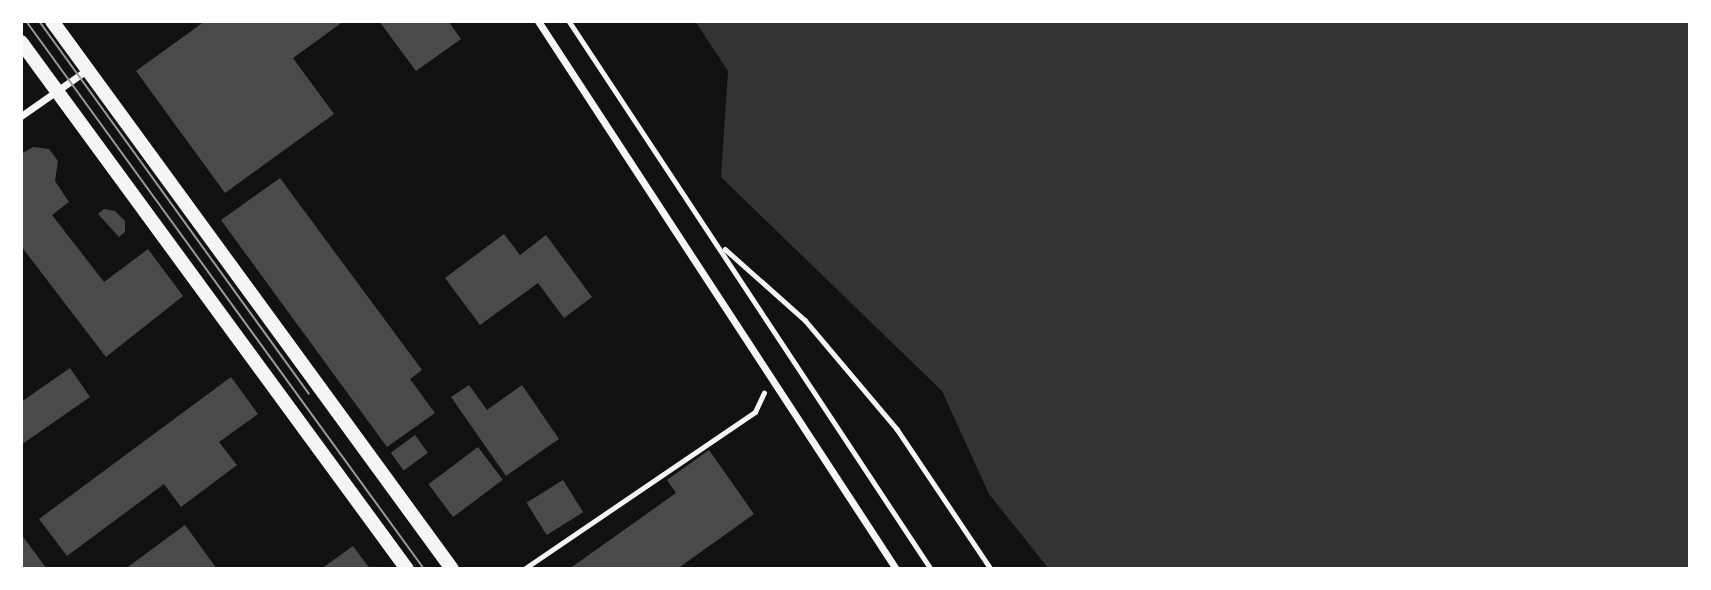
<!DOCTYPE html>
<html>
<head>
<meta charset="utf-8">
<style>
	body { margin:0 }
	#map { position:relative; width:1711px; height:590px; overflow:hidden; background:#111; font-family:Raleway,sans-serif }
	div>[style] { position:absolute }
	.water>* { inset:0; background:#333 }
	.building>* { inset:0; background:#4a4a4a; transform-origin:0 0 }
	.path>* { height:4.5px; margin:-2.25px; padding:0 2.25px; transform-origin:2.25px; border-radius:2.25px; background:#f5f5f5 }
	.minor>* { height:7px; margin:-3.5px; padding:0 3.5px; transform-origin:3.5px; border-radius:3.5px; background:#f5f5f5 }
	.secondary>* { height:14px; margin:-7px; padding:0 7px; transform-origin:7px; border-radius:7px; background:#f5f5f5 }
	.tram>* { height:2px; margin:-1px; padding:0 1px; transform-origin:1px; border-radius:1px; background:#9a9a9a }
	span { translate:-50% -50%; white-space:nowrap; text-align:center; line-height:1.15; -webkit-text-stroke:6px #fff; paint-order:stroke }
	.frame { position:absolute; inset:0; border:23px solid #fff; pointer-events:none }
</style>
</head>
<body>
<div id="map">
	<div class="water">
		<div style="clip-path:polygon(695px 21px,1690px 21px,1690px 569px,1049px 569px,989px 494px,942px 391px,721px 177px,728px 71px)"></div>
	</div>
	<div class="building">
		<div style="clip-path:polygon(205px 21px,344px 21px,293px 58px,334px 114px,225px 193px,136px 71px)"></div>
		<div style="clip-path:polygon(379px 21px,448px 21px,461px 39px,416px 71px)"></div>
		<div style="clip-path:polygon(33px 147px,49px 149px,58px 161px,55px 181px,69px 202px,52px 215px,104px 282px,148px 249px,183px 296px,106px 357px,21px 246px,21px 154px)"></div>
		<div style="clip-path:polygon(280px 178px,422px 370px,410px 379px,435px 413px,387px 447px,221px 220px)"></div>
		<div style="clip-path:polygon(104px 209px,115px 211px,125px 221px,125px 232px,119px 237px,98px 214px)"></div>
		<div style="clip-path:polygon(504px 234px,520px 255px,546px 235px,592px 297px,564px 318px,538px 283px,480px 325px,445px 278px)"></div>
		<div style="clip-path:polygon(70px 368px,90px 397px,21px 445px,21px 402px)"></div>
		<div style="clip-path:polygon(231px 377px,258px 414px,219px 442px,237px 465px,181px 507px,164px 484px,67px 556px,39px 519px)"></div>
		<div style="clip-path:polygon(469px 385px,487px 410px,522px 385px,559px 439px,506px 476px,451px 397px)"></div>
		<div style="left:415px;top:435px;width:22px;height:30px;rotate:54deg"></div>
		<div style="left:478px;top:447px;width:41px;height:62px;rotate:53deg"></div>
		<div style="clip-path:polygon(709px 450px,754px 514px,677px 569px,569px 569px,676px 493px,667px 480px)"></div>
		<div style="left:563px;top:480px;width:38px;height:43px;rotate:58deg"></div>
		<div style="clip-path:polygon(185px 525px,217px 569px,125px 569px)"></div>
		<div style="clip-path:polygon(21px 534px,47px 569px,21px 569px)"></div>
		<div style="clip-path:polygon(353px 546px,370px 569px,321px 569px)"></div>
	</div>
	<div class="path">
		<div style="left:569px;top:21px;width:657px;rotate:56.55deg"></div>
		<div style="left:725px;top:249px;width:107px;rotate:41.6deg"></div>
		<div style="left:805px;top:320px;width:143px;rotate:49.8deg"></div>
		<div style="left:897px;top:429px;width:169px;rotate:56.1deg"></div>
		<div style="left:524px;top:569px;width:279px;rotate:-34.2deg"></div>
		<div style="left:755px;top:412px;width:21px;rotate:-65deg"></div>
	</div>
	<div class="minor">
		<div style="left:538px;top:21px;width:655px;rotate:56.84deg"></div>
		<div style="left:21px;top:116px;width:80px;rotate:-34.9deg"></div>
	</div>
	<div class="secondary">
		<div style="left:52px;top:21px;width:678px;rotate:53.87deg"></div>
		<div style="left:21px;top:42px;width:653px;rotate:53.78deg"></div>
	</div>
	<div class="tram">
		<div style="left:26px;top:21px;width:677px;rotate:54.01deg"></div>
		<div style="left:39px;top:21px;width:460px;rotate:54.1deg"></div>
	</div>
	<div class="frame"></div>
</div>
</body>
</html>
